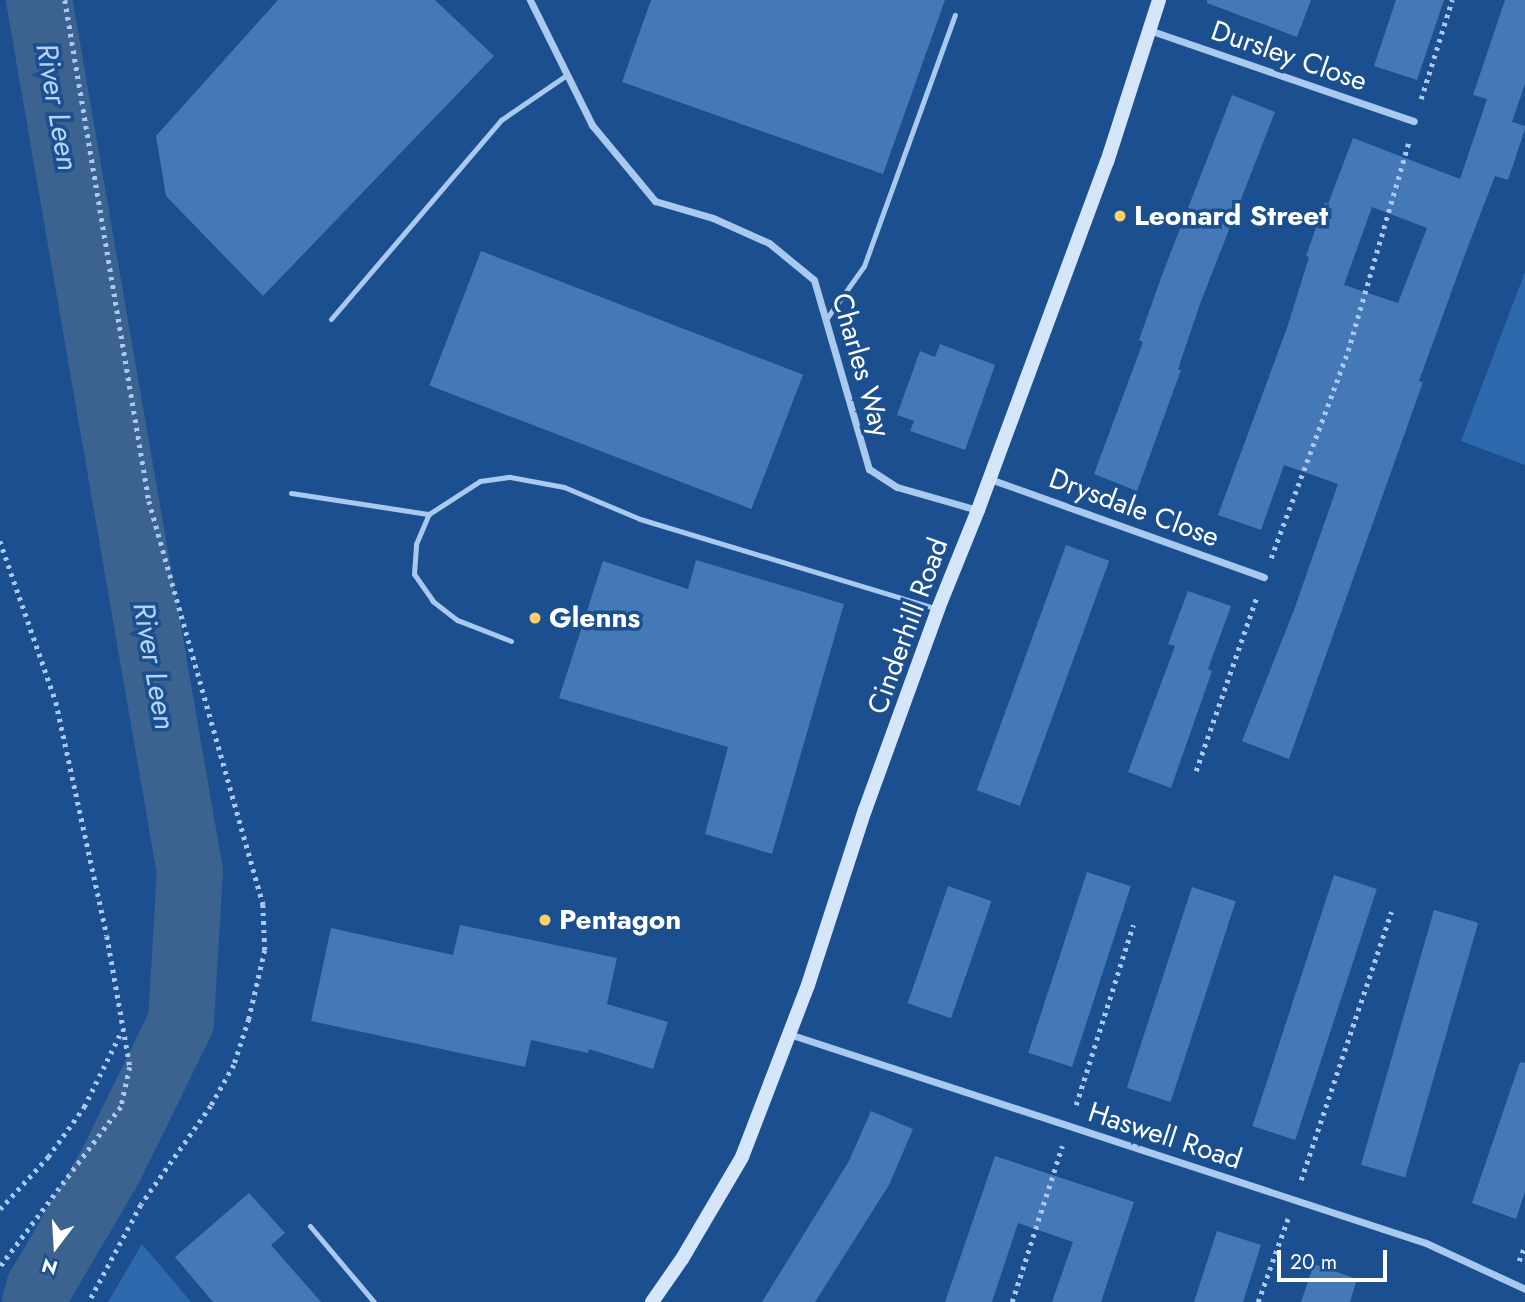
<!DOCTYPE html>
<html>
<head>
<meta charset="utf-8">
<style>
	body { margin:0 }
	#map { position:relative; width:1525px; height:1302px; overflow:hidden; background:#1b4f8f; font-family:Jost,sans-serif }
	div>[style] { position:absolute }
	.green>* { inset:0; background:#2e69ad }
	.river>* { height:66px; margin:-33px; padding:0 33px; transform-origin:33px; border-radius:33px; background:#3c6290 }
	.building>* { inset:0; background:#4478b7; transform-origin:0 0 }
	.path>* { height:4.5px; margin-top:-2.25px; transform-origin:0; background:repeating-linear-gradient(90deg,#a9c9ee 0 3.5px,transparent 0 8.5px) }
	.lane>* { height:5px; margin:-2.5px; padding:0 2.5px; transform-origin:2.5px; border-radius:2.5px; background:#a9c9ee }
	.street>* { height:7px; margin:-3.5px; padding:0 3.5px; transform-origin:3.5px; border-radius:3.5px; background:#a9c9ee }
	.secondary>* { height:14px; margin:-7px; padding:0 7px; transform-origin:7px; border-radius:7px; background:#d6e6fa }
	.dots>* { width:19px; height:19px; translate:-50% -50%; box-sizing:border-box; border:4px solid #1b4f8f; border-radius:50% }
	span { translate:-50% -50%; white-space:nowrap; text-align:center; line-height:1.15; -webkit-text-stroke:7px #1b4f8f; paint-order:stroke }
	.street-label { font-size:28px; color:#fff }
	.poi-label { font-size:28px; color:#fff; font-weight:700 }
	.left { translate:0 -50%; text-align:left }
	.water-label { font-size:30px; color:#b5d3f5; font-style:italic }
	.north { position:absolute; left:21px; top:1211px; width:70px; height:70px; -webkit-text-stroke:5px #1b4f8f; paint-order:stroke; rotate:197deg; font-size:19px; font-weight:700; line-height:28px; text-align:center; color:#fff }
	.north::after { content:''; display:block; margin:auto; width:24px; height:32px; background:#fff; clip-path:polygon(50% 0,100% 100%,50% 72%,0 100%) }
	.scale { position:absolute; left:1277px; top:1250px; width:110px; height:32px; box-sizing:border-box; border:4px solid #fff; border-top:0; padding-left:9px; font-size:21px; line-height:24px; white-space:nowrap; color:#fff; -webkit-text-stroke:5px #1b4f8f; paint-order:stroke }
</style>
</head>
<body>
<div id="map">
	<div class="green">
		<div style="clip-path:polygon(1525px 272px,1525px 465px,1461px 441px)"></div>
		<div style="clip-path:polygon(142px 1244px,191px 1302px,108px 1302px)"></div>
	</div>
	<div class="river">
		<div style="left:35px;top:1302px;width:15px;rotate:-74deg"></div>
		<div style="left:39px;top:1288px;width:140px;rotate:-59.6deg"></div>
		<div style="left:110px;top:1167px;width:161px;rotate:-63.9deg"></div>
		<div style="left:181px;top:1022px;width:150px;rotate:-86.6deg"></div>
		<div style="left:190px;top:872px;width:885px;rotate:-99.82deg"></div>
	</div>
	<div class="building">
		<div style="clip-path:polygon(278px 0,435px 0,494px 56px,263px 296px,166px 196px,156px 136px)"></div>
		<div style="clip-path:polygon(651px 0,945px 0,883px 174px,622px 82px)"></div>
		<div style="clip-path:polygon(1207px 0,1311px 0,1297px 37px,1207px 3px)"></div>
		<div style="clip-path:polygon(1396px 0,1444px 0,1417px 80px,1374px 66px)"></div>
		<div style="clip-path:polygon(evenodd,1505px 0,1525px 0,1525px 84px,1512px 122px,1525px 126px,1525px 129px,1508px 180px,1495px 176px,1467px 249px,1419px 381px,1423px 382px,1289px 759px,1242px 741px,1294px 610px,1338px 484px,1284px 465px,1261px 530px,1218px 515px,1288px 325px,1309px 257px,1306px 256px,1325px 202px,1328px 204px,1353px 138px,1460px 179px,1487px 99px,1473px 95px,1505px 0,1372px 207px,1427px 228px,1398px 303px,1344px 285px,1372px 207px)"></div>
		<div style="clip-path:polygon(1232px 95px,1275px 112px,1200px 304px,1178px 369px,1181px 370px,1137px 491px,1094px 474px,1143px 342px,1139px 340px,1162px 275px)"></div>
		<div style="left:481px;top:251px;width:345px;height:144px;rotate:21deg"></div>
		<div style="clip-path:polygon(940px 344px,995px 365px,965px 450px,910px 431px,914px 421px,897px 415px,920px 351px,935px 357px)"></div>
		<div style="left:1066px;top:545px;width:46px;height:261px;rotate:20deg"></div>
		<div style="clip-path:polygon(696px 560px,844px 604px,772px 854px,705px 834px,728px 747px,559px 698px,603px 561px,688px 589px)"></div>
		<div style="clip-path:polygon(1188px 591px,1231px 606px,1208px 669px,1212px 671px,1171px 788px,1128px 772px,1175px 646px,1168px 644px)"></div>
		<div style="left:1087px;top:872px;width:46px;height:190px;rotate:18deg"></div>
		<div style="left:1334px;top:875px;width:45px;height:264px;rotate:18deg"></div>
		<div style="left:948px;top:886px;width:46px;height:124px;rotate:19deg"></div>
		<div style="left:1192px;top:887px;width:46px;height:211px;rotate:18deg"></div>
		<div style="left:1434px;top:910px;width:46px;height:265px;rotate:16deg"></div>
		<div style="clip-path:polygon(460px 925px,617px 958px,607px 1004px,668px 1022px,653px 1069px,589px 1049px,588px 1053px,531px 1040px,525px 1067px,311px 1021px,331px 928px,453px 955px)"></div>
		<div style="clip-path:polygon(1520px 1062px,1525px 1063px,1525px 1192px,1516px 1219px,1472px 1203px)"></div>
		<div style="clip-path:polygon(871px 1111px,913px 1129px,889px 1185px,815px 1302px,762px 1302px,849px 1161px)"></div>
		<div style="clip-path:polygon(995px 1156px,1134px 1202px,1101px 1302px,1052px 1302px,1073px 1242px,1018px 1223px,992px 1302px,945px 1302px)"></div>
		<div style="clip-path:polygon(249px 1193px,285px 1233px,271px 1245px,321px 1302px,213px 1302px,175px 1257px)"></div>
		<div style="clip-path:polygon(1217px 1231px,1261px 1245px,1243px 1302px,1194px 1302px)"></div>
		<div style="clip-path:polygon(1314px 1264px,1357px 1279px,1350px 1302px,1301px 1302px)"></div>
	</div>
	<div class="path">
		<div style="left:65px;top:0;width:508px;rotate:80.48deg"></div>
		<div style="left:149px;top:501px;width:419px;rotate:74.2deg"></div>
		<div style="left:263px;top:904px;width:46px;rotate:87.5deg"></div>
		<div style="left:265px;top:950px;width:71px;rotate:103.1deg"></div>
		<div style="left:249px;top:1019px;width:48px;rotate:108.1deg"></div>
		<div style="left:234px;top:1065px;width:47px;rotate:119.3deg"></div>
		<div style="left:211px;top:1106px;width:121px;rotate:125.3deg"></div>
		<div style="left:141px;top:1205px;width:110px;rotate:118.2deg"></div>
		<div style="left:1421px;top:99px;width:104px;rotate:-72.6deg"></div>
		<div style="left:0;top:541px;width:170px;rotate:70.8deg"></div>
		<div style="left:56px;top:702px;width:239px;rotate:77.7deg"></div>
		<div style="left:107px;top:936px;width:133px;rotate:80deg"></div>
		<div style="left:130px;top:1067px;width:41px;rotate:102.7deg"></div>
		<div style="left:121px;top:1107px;width:201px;rotate:127.1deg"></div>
		<div style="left:1271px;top:558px;width:221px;rotate:-69.6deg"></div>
		<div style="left:1348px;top:351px;width:219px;rotate:-73.8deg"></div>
		<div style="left:1196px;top:771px;width:185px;rotate:-70.8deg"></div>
		<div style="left:1076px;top:1105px;width:189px;rotate:-72.4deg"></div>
		<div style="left:1301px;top:1180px;width:283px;rotate:-71.4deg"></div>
		<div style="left:0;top:1209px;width:71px;rotate:-47.3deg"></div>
		<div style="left:48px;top:1157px;width:62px;rotate:-54.2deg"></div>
		<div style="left:84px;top:1107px;width:84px;rotate:-63.7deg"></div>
		<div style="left:1519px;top:1261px;width:17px;rotate:-69deg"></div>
		<div style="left:1012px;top:1302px;width:164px;rotate:-72.2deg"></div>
		<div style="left:1258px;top:1302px;width:89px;rotate:-70.3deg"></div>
	</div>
	<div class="lane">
		<div style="left:827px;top:318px;width:64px;rotate:-54.6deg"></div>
		<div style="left:864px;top:266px;width:267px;rotate:-70.1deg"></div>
		<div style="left:331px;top:319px;width:262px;rotate:-49.5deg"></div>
		<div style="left:501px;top:120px;width:78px;rotate:-34.5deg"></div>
		<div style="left:291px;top:493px;width:140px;rotate:8.7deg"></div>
		<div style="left:511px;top:641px;width:58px;rotate:-158.7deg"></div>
		<div style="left:457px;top:620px;width:31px;rotate:-142deg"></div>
		<div style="left:433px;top:601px;width:33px;rotate:-125deg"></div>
		<div style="left:414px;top:574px;width:30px;rotate:-86deg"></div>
		<div style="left:416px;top:544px;width:33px;rotate:-67deg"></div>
		<div style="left:429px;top:514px;width:61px;rotate:-32.9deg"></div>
		<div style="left:480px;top:481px;width:30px;rotate:-8deg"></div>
		<div style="left:510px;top:477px;width:55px;rotate:10.5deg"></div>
		<div style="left:564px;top:487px;width:82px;rotate:22.8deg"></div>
		<div style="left:640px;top:519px;width:308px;rotate:16.8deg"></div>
		<div style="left:310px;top:1226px;width:99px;rotate:49.9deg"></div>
	</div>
	<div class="street">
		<div style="left:530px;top:0;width:140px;rotate:63.6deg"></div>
		<div style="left:592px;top:125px;width:99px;rotate:50.3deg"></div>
		<div style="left:655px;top:201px;width:60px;rotate:16.3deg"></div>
		<div style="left:713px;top:218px;width:61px;rotate:24.1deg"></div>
		<div style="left:769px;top:243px;width:58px;rotate:39.4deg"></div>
		<div style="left:814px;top:280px;width:197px;rotate:73.8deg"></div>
		<div style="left:869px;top:469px;width:33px;rotate:33deg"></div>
		<div style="left:897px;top:487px;width:84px;rotate:15.9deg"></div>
		<div style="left:1149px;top:30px;width:280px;rotate:19deg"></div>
		<div style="left:990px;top:479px;width:291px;rotate:19.7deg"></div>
		<div style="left:789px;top:1034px;width:670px;rotate:18.16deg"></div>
		<div style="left:1426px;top:1243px;width:109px;rotate:24.9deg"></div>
	</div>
	<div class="secondary">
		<div style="left:652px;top:1302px;width:52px;rotate:-55.1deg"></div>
		<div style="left:682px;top:1259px;width:118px;rotate:-59.5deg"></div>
		<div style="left:742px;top:1157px;width:184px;rotate:-69deg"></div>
		<div style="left:808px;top:985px;width:184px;rotate:-72deg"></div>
		<div style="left:865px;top:810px;width:214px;rotate:-70deg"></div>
		<div style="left:938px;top:609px;width:107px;rotate:-68deg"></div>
		<div style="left:978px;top:510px;width:371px;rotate:-69.7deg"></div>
		<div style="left:1107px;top:162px;width:170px;rotate:-72.2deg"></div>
	</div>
	<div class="dots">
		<div style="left:1120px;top:216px;background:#ffd166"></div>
		<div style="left:535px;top:618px;background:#ffd166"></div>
		<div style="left:545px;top:920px;background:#ffd166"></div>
	</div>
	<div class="street-label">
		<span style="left:1289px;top:56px;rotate:19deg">Dursley Close</span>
		<span style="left:861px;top:365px;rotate:74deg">Charles Way</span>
		<span style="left:1134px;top:508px;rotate:20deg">Drysdale Close</span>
		<span style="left:908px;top:626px;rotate:-70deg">Cinderhill Road</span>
		<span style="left:1165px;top:1136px;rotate:18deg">Haswell Road</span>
	</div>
	<div class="poi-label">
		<span class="left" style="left:1134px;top:216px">Leonard Street</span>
		<span class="left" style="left:549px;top:618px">Glenns</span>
		<span class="left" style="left:559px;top:920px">Pentagon</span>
	</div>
	<div class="water-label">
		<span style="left:57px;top:107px;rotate:80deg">River Leen</span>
		<span style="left:154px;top:666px;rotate:80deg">River Leen</span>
	</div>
	<div class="north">N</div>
	<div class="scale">20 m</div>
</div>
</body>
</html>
